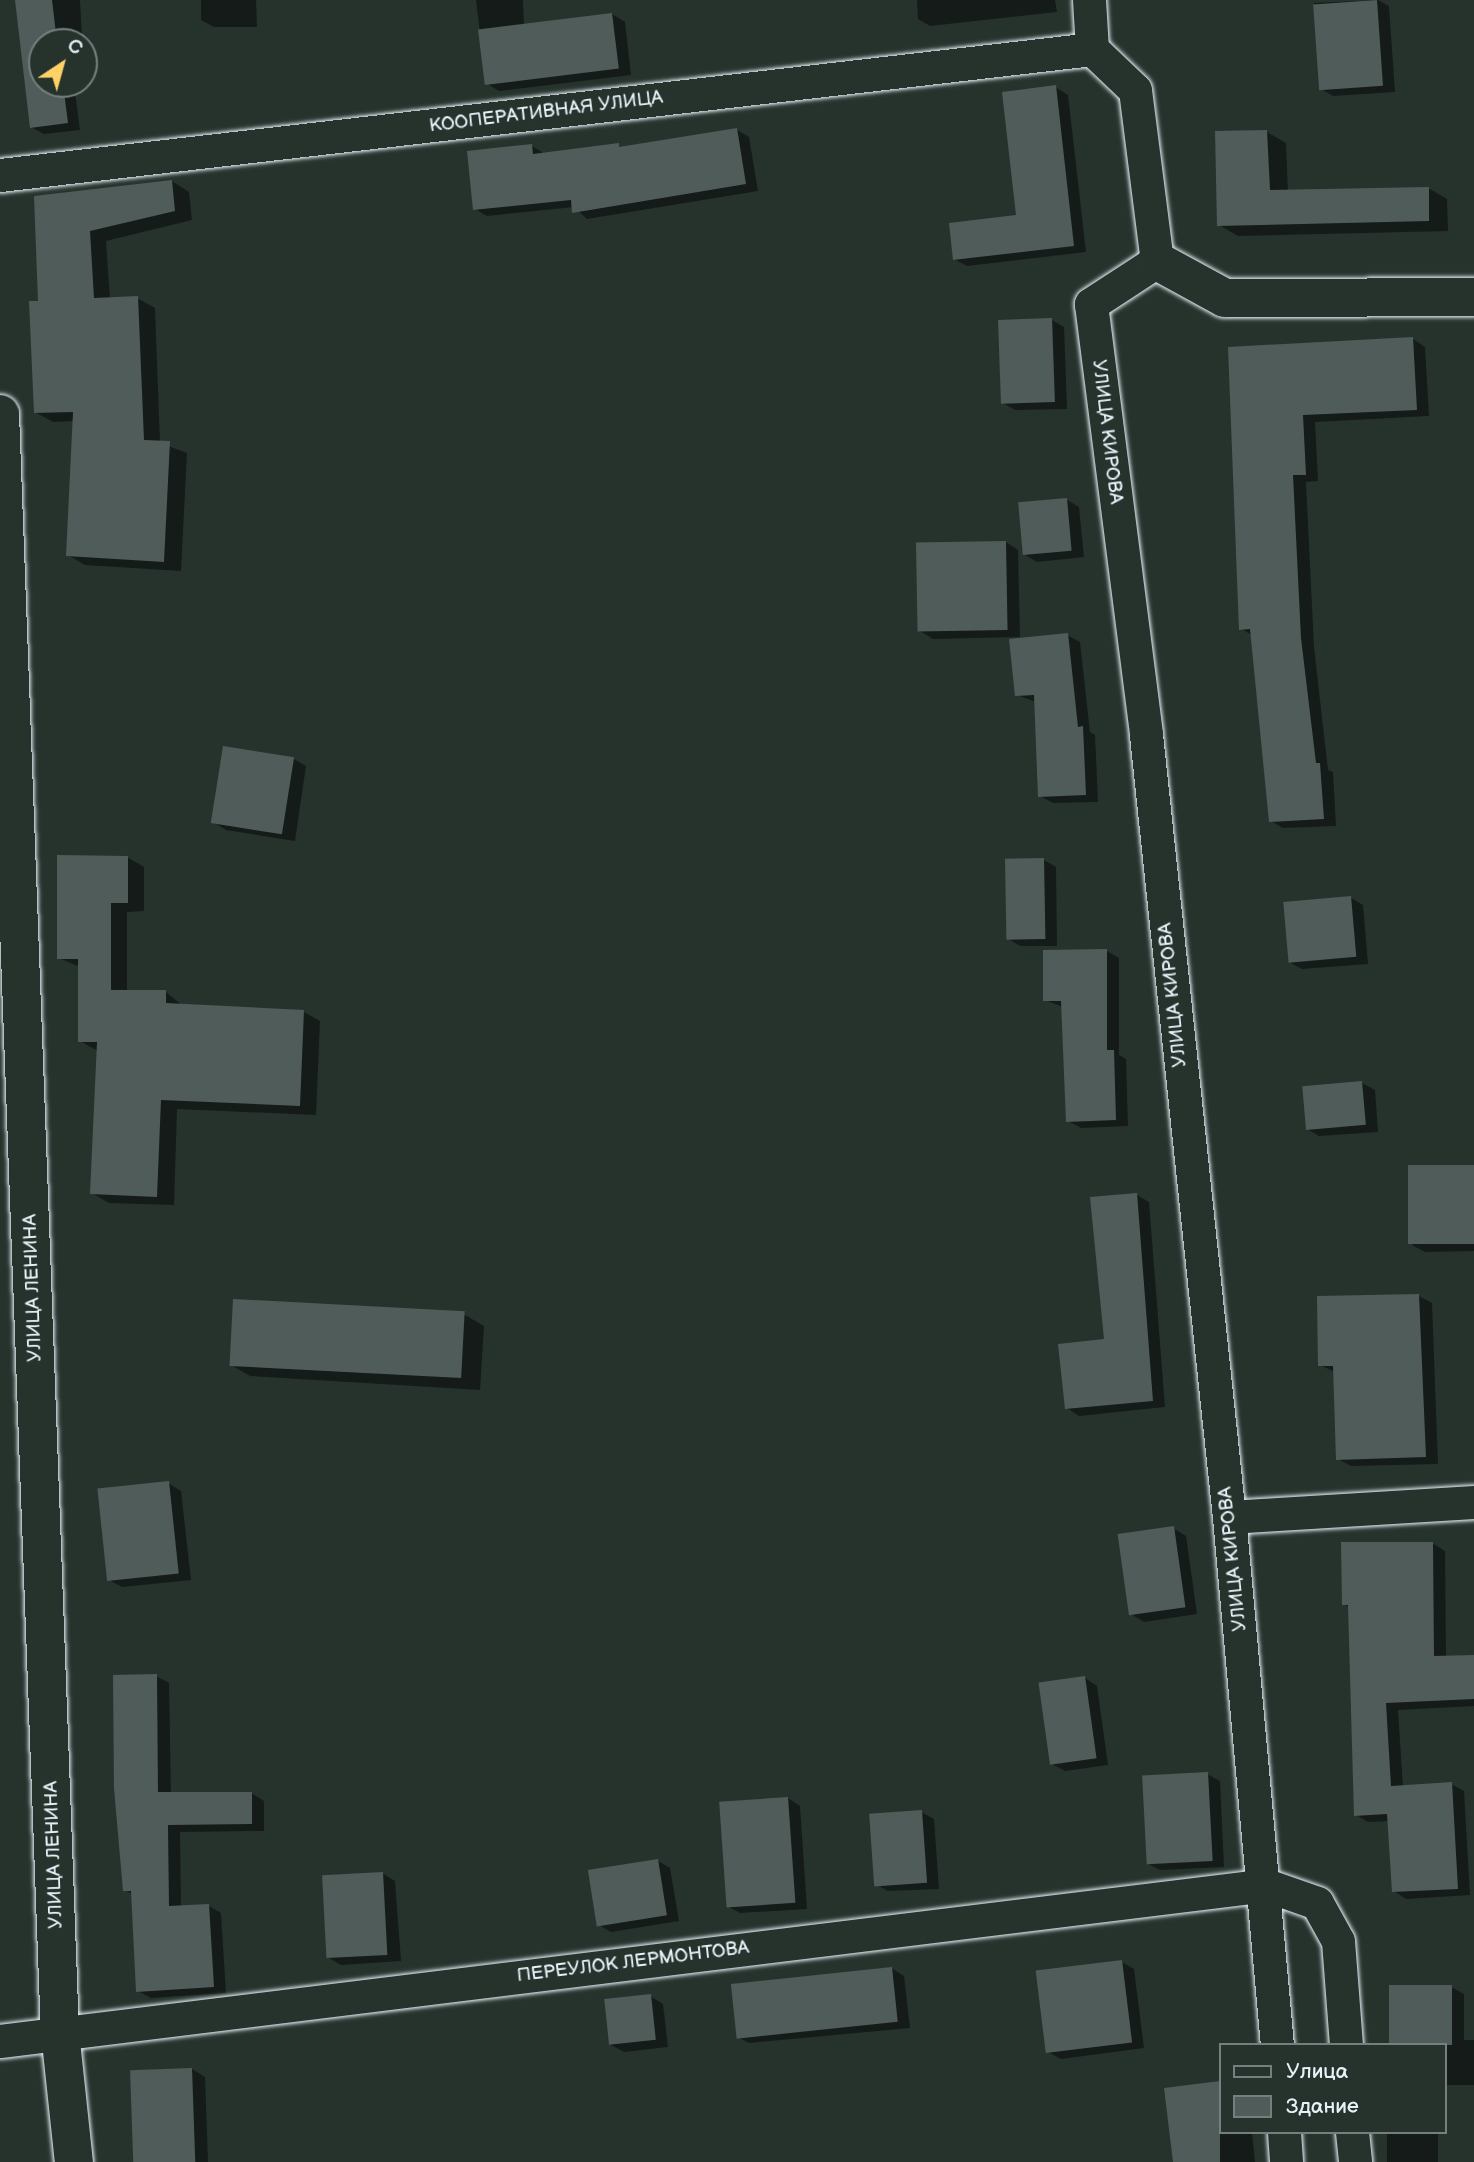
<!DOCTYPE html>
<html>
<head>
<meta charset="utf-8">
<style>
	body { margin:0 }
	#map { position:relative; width:1474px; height:2162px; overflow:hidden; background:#26332d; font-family:"Balsamiq Sans",sans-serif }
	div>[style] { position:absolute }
	.shadow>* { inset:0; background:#0007; transform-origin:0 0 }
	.building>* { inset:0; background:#505c59; transform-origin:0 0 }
	.roads { filter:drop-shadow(0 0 2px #e8f1f8) drop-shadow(0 0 2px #e8f1f8) }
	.street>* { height:33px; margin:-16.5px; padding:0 16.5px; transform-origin:16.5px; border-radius:16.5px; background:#26332d }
	.secondary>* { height:38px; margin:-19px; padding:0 19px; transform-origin:19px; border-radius:19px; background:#26332d }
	span { translate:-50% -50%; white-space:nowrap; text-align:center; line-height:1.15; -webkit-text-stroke:6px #26332d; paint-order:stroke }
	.street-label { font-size:19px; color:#e8f1f8 }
	.legend { position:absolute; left:1219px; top:2043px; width:228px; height:91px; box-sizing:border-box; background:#26332d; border:2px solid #747f7e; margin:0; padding:9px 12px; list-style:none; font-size:21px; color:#e8f1f8 }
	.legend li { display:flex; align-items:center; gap:14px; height:35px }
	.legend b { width:35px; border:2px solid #747f7e }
	.north { position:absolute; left:28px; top:28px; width:70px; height:70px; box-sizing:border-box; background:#26332d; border:2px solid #747f7e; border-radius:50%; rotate:36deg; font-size:19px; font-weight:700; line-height:28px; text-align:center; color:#e8f1f8 }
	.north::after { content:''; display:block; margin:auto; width:24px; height:32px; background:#ffd166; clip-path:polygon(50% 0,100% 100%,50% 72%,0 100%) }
</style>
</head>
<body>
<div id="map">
	<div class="shadow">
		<div style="clip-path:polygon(18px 0,80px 0,82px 36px,68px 37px,68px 42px,42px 42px,42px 84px,74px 84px,80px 130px,44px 134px,31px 127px)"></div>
		<div style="clip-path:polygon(201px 0,256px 0,257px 27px,214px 27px,201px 20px)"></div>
		<div style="clip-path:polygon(476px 0,523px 0,524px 25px,612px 14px,625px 22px,631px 75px,499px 91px,486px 83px)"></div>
		<div style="clip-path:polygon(917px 0,1055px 0,1057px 12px,930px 26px,918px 19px)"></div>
		<div style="clip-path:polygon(1378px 0,1389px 6px,1395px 92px,1333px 96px,1321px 89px,1314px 3px)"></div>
		<div style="clip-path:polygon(1055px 87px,1068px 95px,1086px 252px,967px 266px,954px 259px,1018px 216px)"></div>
		<div style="clip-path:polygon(736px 129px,749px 137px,758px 191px,587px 219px,574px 207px,487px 216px,475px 209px,532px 146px,545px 154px,623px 148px)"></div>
		<div style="clip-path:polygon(1267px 132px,1286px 143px,1288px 192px,1428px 188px,1447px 199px,1448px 231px,1238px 236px,1219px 225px)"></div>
		<div style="clip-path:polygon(172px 181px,189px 192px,192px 220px,106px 241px,110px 299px,137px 298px,155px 308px,160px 443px,187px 453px,181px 571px,85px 565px,68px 555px,74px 421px,53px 422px,35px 412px,40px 302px,35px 197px)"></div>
		<div style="clip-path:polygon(1052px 320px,1064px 327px,1067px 409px,1015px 410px,1003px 403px)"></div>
		<div style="clip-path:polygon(1413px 339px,1425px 347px,1429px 416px,1315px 422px,1318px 481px,1306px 482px,1314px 647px,1328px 770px,1333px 772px,1336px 826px,1283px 828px,1271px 821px,1252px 635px,1241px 629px,1230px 349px)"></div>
		<div style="clip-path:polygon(1067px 500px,1079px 507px,1084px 557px,1037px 562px,1024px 554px)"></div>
		<div style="clip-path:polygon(1006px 542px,1018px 550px,1020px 637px,933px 639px,920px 631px)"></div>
		<div style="clip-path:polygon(1067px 635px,1080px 642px,1090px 732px,1095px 735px,1098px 802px,1053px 803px,1040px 796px,1036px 702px,1017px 695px)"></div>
		<div style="clip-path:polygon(294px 759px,306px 766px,295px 841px,226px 830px,213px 822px)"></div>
		<div style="clip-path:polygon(127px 857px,144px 867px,144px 911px,127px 912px,127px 992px,166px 992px,183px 1006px,304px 1012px,320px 1021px,316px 1115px,177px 1109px,174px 1205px,109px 1203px,92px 1193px,98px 1051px,80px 1041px,80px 967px,59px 958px)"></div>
		<div style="clip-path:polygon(1044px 860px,1056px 867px,1057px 946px,1020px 946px,1007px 938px)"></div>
		<div style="clip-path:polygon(1351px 898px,1363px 905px,1368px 964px,1302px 969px,1289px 962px)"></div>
		<div style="clip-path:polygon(1107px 951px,1119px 958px,1119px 1055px,1126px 1059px,1128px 1126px,1081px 1128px,1068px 1121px,1063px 1007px,1045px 1000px)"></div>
		<div style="clip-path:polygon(1362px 1083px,1375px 1090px,1378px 1132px,1319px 1136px,1307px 1129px)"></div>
		<div style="clip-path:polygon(1474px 1167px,1474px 1251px,1425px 1252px,1412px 1245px)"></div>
		<div style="clip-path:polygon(1137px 1195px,1149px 1202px,1165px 1407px,1079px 1416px,1067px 1408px,1105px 1341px)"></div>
		<div style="clip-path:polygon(1419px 1296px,1432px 1303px,1438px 1464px,1351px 1466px,1338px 1459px,1335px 1372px,1320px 1365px)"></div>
		<div style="clip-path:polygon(465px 1315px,484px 1326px,480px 1390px,250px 1376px,231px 1365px)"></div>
		<div style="clip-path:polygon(168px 1483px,181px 1491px,191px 1580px,122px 1587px,109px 1580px)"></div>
		<div style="clip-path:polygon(1173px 1528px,1186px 1536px,1197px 1614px,1144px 1622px,1131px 1614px)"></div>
		<div style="clip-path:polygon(1432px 1543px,1445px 1551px,1446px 1658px,1474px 1656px,1474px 1706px,1398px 1710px,1403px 1787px,1451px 1784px,1464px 1791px,1470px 1895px,1406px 1899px,1394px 1891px,1389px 1821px,1368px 1822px,1356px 1815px,1350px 1608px,1344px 1604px)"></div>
		<div style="clip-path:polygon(156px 1676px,169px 1683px,171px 1794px,251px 1793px,264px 1801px,264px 1831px,180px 1832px,181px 1907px,209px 1906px,221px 1913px,226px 1993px,151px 1998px,138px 1991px,132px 1894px,125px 1890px)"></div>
		<div style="clip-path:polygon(1085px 1678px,1097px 1686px,1108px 1765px,1065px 1771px,1052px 1764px)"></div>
		<div style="clip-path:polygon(1207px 1774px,1220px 1781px,1224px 1867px,1160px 1870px,1147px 1863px)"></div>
		<div style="clip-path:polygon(788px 1798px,800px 1806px,807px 1909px,740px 1913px,727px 1906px)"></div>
		<div style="clip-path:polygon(921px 1812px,934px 1819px,939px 1889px,888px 1891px,875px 1884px)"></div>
		<div style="clip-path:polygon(658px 1861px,670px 1868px,679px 1921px,611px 1932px,599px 1925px)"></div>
		<div style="clip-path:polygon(382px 1873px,395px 1881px,401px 1961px,341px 1965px,329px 1958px)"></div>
		<div style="clip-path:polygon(1122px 1962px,1134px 1969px,1144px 2048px,1061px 2059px,1048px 2052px)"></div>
		<div style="clip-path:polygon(891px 1968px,904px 1976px,910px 2028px,749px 2043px,736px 2036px)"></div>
		<div style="clip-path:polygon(1451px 1987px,1464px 1994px,1464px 2040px,1474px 2040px,1474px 2085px,1444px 2085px)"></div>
		<div style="clip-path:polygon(650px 1996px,663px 2004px,668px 2047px,624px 2052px,611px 2045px)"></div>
		<div style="clip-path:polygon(192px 2069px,205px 2077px,208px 2162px,137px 2162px)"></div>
		<div style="clip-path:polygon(1220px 2082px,1220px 2132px,1252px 2132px,1255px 2162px,1175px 2162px,1166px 2089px)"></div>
		<div style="left:1387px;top:2132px;width:51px;height:30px"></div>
	</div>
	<div class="building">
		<div style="clip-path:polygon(15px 0,52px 0,57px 42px,42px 42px,42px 84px,63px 84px,68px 123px,30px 128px)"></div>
		<div style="left:1377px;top:0;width:86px;height:64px;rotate:86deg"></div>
		<div style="left:612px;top:13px;width:56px;height:135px;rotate:83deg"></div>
		<div style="clip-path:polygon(1056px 85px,1074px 246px,953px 260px,949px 223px,1016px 215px,1002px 92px)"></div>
		<div style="clip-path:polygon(737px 128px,746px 184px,572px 213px,571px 200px,473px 210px,467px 151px,532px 144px,533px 154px,619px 143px,619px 147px)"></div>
		<div style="clip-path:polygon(1267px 130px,1270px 190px,1429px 187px,1429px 221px,1217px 226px,1215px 131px)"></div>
		<div style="clip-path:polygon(172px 180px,175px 211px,90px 231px,94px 298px,138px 296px,144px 440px,170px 441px,164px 562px,66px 556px,73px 412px,34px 413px,29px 301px,38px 301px,34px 196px)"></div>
		<div style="left:1052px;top:318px;width:84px;height:54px;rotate:88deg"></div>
		<div style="clip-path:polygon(1413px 337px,1417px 410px,1303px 415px,1306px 475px,1293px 475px,1301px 638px,1316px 763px,1320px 763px,1324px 819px,1269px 822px,1250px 629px,1239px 630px,1228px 347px)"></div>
		<div style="left:1067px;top:498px;width:53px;height:49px;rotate:85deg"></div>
		<div style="left:1006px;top:541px;width:89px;height:90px;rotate:89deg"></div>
		<div style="clip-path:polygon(1068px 633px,1078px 727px,1083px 726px,1086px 795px,1038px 797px,1034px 695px,1015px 696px,1009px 639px)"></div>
		<div style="left:223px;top:746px;width:72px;height:78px;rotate:9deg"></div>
		<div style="clip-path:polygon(57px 855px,128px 856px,128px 903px,111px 903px,111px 990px,166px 990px,166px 1003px,304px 1010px,300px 1106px,161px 1100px,157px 1197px,90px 1194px,97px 1042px,78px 1042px,78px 959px,57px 959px)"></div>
		<div style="left:1044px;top:858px;width:81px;height:39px;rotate:89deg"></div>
		<div style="left:1351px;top:896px;width:61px;height:68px;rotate:85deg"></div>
		<div style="clip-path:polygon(1107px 949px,1107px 1050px,1114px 1050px,1116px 1120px,1066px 1122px,1061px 1001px,1043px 1001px,1043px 950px)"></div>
		<div style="left:1362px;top:1081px;width:44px;height:60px;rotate:85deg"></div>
		<div style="left:1474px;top:1165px;width:79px;height:66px;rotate:90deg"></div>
		<div style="clip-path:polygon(1137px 1193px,1153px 1401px,1065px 1409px,1058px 1344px,1104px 1339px,1090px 1197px)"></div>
		<div style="clip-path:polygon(1419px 1294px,1426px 1457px,1336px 1460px,1333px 1366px,1318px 1366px,1317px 1296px)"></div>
		<div style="left:233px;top:1299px;width:232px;height:67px;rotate:3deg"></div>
		<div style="left:169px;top:1481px;width:93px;height:72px;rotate:84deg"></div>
		<div style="left:1174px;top:1526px;width:82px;height:57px;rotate:82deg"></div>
		<div style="clip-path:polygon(1341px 1542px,1433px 1542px,1434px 1656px,1474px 1655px,1474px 1699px,1386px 1703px,1391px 1786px,1452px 1782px,1458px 1889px,1392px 1892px,1387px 1814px,1354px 1816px,1348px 1605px,1342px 1605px)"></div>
		<div style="clip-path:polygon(157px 1674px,158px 1792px,252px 1792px,252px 1824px,168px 1825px,169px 1906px,209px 1904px,214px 1987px,136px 1992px,131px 1891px,123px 1891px,114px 1788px,113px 1675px)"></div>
		<div style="left:1085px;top:1676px;width:83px;height:47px;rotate:82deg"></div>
		<div style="left:1208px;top:1772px;width:89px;height:66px;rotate:87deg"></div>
		<div style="left:788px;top:1797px;width:106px;height:69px;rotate:86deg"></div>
		<div style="left:922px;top:1810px;width:73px;height:53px;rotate:86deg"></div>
		<div style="left:658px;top:1859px;width:57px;height:71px;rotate:81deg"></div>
		<div style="left:383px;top:1872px;width:83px;height:61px;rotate:87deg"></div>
		<div style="left:1122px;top:1960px;width:83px;height:87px;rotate:83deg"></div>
		<div style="left:892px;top:1967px;width:55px;height:162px;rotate:84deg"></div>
		<div style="left:1389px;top:1985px;width:63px;height:60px"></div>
		<div style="left:651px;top:1994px;width:46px;height:47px;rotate:84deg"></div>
		<div style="left:192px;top:2068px;width:94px;height:62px;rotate:88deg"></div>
		<div style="clip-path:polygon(1220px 2081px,1220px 2162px,1173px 2162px,1164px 2088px)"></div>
	</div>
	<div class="roads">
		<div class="street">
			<div style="left:1089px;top:0;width:49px;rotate:86.5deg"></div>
			<div style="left:1092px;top:49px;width:59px;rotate:43.6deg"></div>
			<div style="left:1135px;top:90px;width:172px;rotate:82.7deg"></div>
			<div style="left:1157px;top:261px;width:79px;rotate:146.9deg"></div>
			<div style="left:1091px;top:304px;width:434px;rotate:82.7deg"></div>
			<div style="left:1146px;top:735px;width:786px;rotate:83.94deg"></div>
			<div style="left:1229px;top:1517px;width:530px;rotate:84.81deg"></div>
			<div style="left:0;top:175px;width:1099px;rotate:-6.58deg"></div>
			<div style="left:1229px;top:1517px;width:245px;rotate:-3.5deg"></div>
			<div style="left:0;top:2041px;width:1276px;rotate:-7.02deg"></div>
			<div style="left:1266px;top:1885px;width:54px;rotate:19.4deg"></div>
			<div style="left:1317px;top:1903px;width:43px;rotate:61.1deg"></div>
			<div style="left:1338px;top:1941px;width:104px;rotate:85.6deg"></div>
			<div style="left:1284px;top:2132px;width:30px;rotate:86deg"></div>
			<div style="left:1352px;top:2132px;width:30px;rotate:84deg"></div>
		</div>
		<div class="secondary">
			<div style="left:1157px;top:261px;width:77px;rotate:28.6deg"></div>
			<div style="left:1225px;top:298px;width:249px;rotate:-0.2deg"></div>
			<div style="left:0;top:414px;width:1619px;rotate:87.88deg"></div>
			<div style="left:60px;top:2032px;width:131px;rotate:83.9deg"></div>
		</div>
	</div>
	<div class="street-label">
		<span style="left:546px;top:112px;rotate:-7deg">КООПЕРАТИВНАЯ УЛИЦА</span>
		<span style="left:1107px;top:432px;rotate:83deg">УЛИЦА КИРОВА</span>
		<span style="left:1173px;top:995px;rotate:-96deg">УЛИЦА КИРОВА</span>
		<span style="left:33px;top:1288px;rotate:-92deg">УЛИЦА ЛЕНИНА</span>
		<span style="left:1233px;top:1559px;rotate:-96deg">УЛИЦА КИРОВА</span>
		<span style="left:54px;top:1855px;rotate:-92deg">УЛИЦА ЛЕНИНА</span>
		<span style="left:633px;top:1962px;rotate:-7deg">ПЕРЕУЛОК ЛЕРМОНТОВА</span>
	</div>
	<ul class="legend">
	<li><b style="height:9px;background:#26332d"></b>Улица</li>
	<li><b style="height:19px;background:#505c59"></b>Здание</li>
	</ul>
	<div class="north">С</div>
</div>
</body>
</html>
